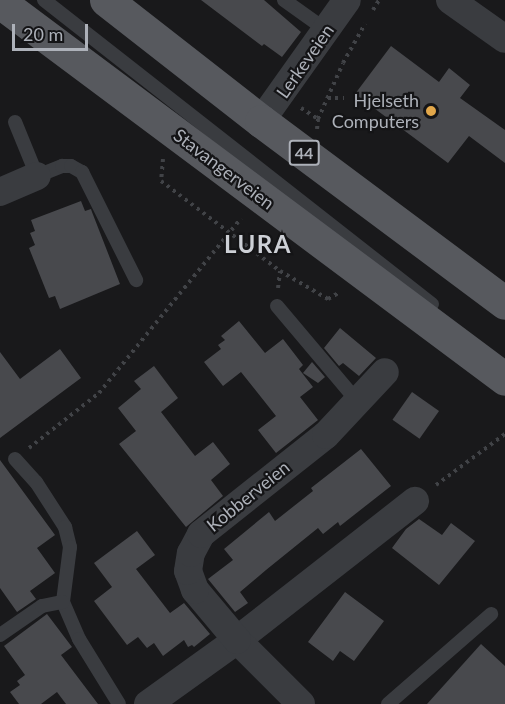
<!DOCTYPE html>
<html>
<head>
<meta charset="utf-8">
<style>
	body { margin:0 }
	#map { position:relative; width:505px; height:704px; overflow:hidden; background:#19191b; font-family:Lato,sans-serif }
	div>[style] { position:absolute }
	.building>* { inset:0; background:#48494d; transform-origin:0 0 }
	.path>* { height:4px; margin-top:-2px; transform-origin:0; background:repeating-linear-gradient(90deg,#414347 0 3px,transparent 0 7.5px) }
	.lane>* { height:14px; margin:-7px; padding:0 7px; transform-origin:7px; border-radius:7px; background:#3a3c40 }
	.street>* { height:28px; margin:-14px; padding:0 14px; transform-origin:14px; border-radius:14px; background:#3a3c40 }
	.primary>* { height:33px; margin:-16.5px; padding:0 16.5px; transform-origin:16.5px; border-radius:16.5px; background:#57595e }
	.dots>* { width:16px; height:16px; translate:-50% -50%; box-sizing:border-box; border:3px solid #141416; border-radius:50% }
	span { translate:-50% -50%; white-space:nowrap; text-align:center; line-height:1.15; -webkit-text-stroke:4.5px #141416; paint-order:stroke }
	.shield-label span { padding:2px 4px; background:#141416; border:2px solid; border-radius:4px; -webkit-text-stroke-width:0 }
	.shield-label { font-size:16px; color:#adb1b9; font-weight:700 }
	.street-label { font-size:18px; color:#adb1b9 }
	.poi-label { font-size:18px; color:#adb1b9 }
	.right { translate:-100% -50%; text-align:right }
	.district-label { font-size:24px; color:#cdd0d6; font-weight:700; letter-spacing:1.5px }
	.scale { position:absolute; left:12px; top:24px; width:76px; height:27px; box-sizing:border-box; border:3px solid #adb1b9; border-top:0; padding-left:8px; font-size:18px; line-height:21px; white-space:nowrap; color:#adb1b9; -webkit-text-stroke:4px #141416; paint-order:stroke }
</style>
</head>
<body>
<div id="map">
	<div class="building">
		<div style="clip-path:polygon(201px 0,264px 0,301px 32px,282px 57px,264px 44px,262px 46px)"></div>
		<div style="clip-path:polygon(391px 46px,439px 82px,449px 68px,470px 85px,460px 98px,505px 130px,505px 163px,469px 136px,448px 163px,355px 94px)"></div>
		<div style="clip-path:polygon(81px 201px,85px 211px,91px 209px,92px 212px,120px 284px,60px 309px,55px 296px,49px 298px,29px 248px,35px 245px,30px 233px,35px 231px,31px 220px)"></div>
		<div style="clip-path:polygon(239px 321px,265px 353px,283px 339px,303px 365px,299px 369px,313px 387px,300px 397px,318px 420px,276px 453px,258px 430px,276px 416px,241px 372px,223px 386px,204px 362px,221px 349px,218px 345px,225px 340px,221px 336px)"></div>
		<div style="clip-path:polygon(340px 328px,376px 358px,359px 376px,343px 363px,339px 366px,324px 348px)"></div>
		<div style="clip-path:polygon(60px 349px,81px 378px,0 438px,0 352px,20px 379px)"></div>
		<div style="clip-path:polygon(312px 362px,325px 377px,318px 383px,303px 373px)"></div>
		<div style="clip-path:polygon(154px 366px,178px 398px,161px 412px,195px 456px,213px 442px,230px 464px,211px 480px,223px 496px,186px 527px,119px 444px,136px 431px,118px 408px,141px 389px,134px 381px)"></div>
		<div style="left:412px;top:392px;width:33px;height:34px;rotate:35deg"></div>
		<div style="clip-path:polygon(361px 449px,391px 486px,340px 526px,338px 522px,323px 534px,318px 528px,266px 570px,240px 592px,248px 603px,235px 612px,208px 579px,233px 560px,224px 549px,269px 512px,275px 521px,313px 491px,311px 488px)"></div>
		<div style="clip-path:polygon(0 460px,55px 535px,37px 548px,55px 573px,30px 591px,36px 599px,17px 612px,0 588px)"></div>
		<div style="clip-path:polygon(419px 519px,442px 535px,451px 523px,475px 541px,439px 585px,392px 548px,406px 529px)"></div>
		<div style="clip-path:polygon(137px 531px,155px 555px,136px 569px,170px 613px,184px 603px,210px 634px,194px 647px,192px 645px,188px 647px,184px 640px,163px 656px,154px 643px,147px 648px,138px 637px,127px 645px,94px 601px,112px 587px,94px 563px)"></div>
		<div style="clip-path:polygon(345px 592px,384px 621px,354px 661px,340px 651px,333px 661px,308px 642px)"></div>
		<div style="clip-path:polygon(47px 614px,72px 647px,61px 655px,98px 704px,66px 704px,57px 692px,41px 704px,19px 704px,10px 692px,20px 685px,17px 681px,25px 675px,4px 646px)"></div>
		<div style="clip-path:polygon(481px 644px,505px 666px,505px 704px,427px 704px)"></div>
	</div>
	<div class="path">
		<div style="left:373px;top:10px;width:12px;rotate:-59deg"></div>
		<div style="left:328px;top:98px;width:16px"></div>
		<div style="left:301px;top:108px;width:20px;rotate:33deg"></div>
		<div style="left:317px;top:129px;width:10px;rotate:-84deg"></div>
		<div style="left:318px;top:119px;width:61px;rotate:-65.9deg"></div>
		<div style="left:343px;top:63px;width:45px;rotate:-60.6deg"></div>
		<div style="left:163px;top:159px;width:22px;rotate:95deg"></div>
		<div style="left:161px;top:181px;width:149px;rotate:37.1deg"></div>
		<div style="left:280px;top:271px;width:56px;rotate:30.3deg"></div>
		<div style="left:328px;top:299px;width:14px;rotate:-30deg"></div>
		<div style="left:278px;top:288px;width:17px;rotate:-83deg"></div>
		<div style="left:29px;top:448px;width:89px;rotate:-38.2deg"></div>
		<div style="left:99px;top:393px;width:225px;rotate:-50.9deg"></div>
		<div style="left:436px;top:485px;width:86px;rotate:-36.5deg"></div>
	</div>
	<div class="lane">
		<div style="left:44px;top:0;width:493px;rotate:38.1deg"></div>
		<div style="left:284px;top:0;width:52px;rotate:35.5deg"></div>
		<div style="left:15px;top:122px;width:58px;rotate:67.8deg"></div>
		<div style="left:37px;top:176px;width:27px;rotate:-22deg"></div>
		<div style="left:62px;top:166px;width:9px"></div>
		<div style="left:71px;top:166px;width:13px;rotate:29deg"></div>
		<div style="left:82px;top:172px;width:121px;rotate:63.4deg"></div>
		<div style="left:277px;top:306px;width:124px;rotate:49.9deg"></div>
		<div style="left:15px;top:459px;width:31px;rotate:48deg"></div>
		<div style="left:36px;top:482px;width:54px;rotate:57.2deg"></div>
		<div style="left:65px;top:527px;width:21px;rotate:76deg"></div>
		<div style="left:70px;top:547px;width:55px;rotate:97.3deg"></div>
		<div style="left:63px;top:602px;width:40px;rotate:66.6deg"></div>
		<div style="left:79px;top:639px;width:76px;rotate:58.4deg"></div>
		<div style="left:0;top:635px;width:51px;rotate:-34.6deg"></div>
		<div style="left:42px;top:606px;width:21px;rotate:-11deg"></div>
		<div style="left:388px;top:704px;width:137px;rotate:-41.1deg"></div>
	</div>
	<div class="street">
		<div style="left:450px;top:0;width:67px;rotate:35.3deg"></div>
		<div style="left:261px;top:121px;width:148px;rotate:-54.6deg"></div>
		<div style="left:0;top:192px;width:40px;rotate:-23.4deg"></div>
		<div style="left:148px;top:704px;width:110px;rotate:-35.7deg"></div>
		<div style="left:237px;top:640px;width:226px;rotate:-38deg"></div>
		<div style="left:301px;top:704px;width:91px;rotate:-135deg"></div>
		<div style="left:237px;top:640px;width:65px;rotate:-130deg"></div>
		<div style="left:195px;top:590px;width:20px;rotate:-110deg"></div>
		<div style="left:188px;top:571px;width:18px;rotate:-81deg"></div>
		<div style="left:191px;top:553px;width:21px;rotate:-62deg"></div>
		<div style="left:201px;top:534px;width:159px;rotate:-38.4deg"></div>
		<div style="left:326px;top:435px;width:86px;rotate:-46.9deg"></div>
	</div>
	<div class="primary">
		<div style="left:106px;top:0;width:197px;rotate:38deg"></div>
		<div style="left:261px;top:121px;width:304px;rotate:36.7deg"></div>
		<div style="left:0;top:2px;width:630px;rotate:36.74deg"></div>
	</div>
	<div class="dots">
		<div style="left:431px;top:111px;background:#e2a74a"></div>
	</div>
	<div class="shield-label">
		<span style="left:304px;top:153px">44</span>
	</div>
	<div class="street-label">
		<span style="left:305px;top:61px;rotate:-55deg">Lerkeveien</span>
		<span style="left:224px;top:169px;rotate:37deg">Stavangerveien</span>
		<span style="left:248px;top:496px;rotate:-39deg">Kobberveien</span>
	</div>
	<div class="poi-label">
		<span class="right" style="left:419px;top:111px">Hjelseth<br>Computers</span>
	</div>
	<div class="district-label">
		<span style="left:258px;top:244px">LURA</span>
	</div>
	<div class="scale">20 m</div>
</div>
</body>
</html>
